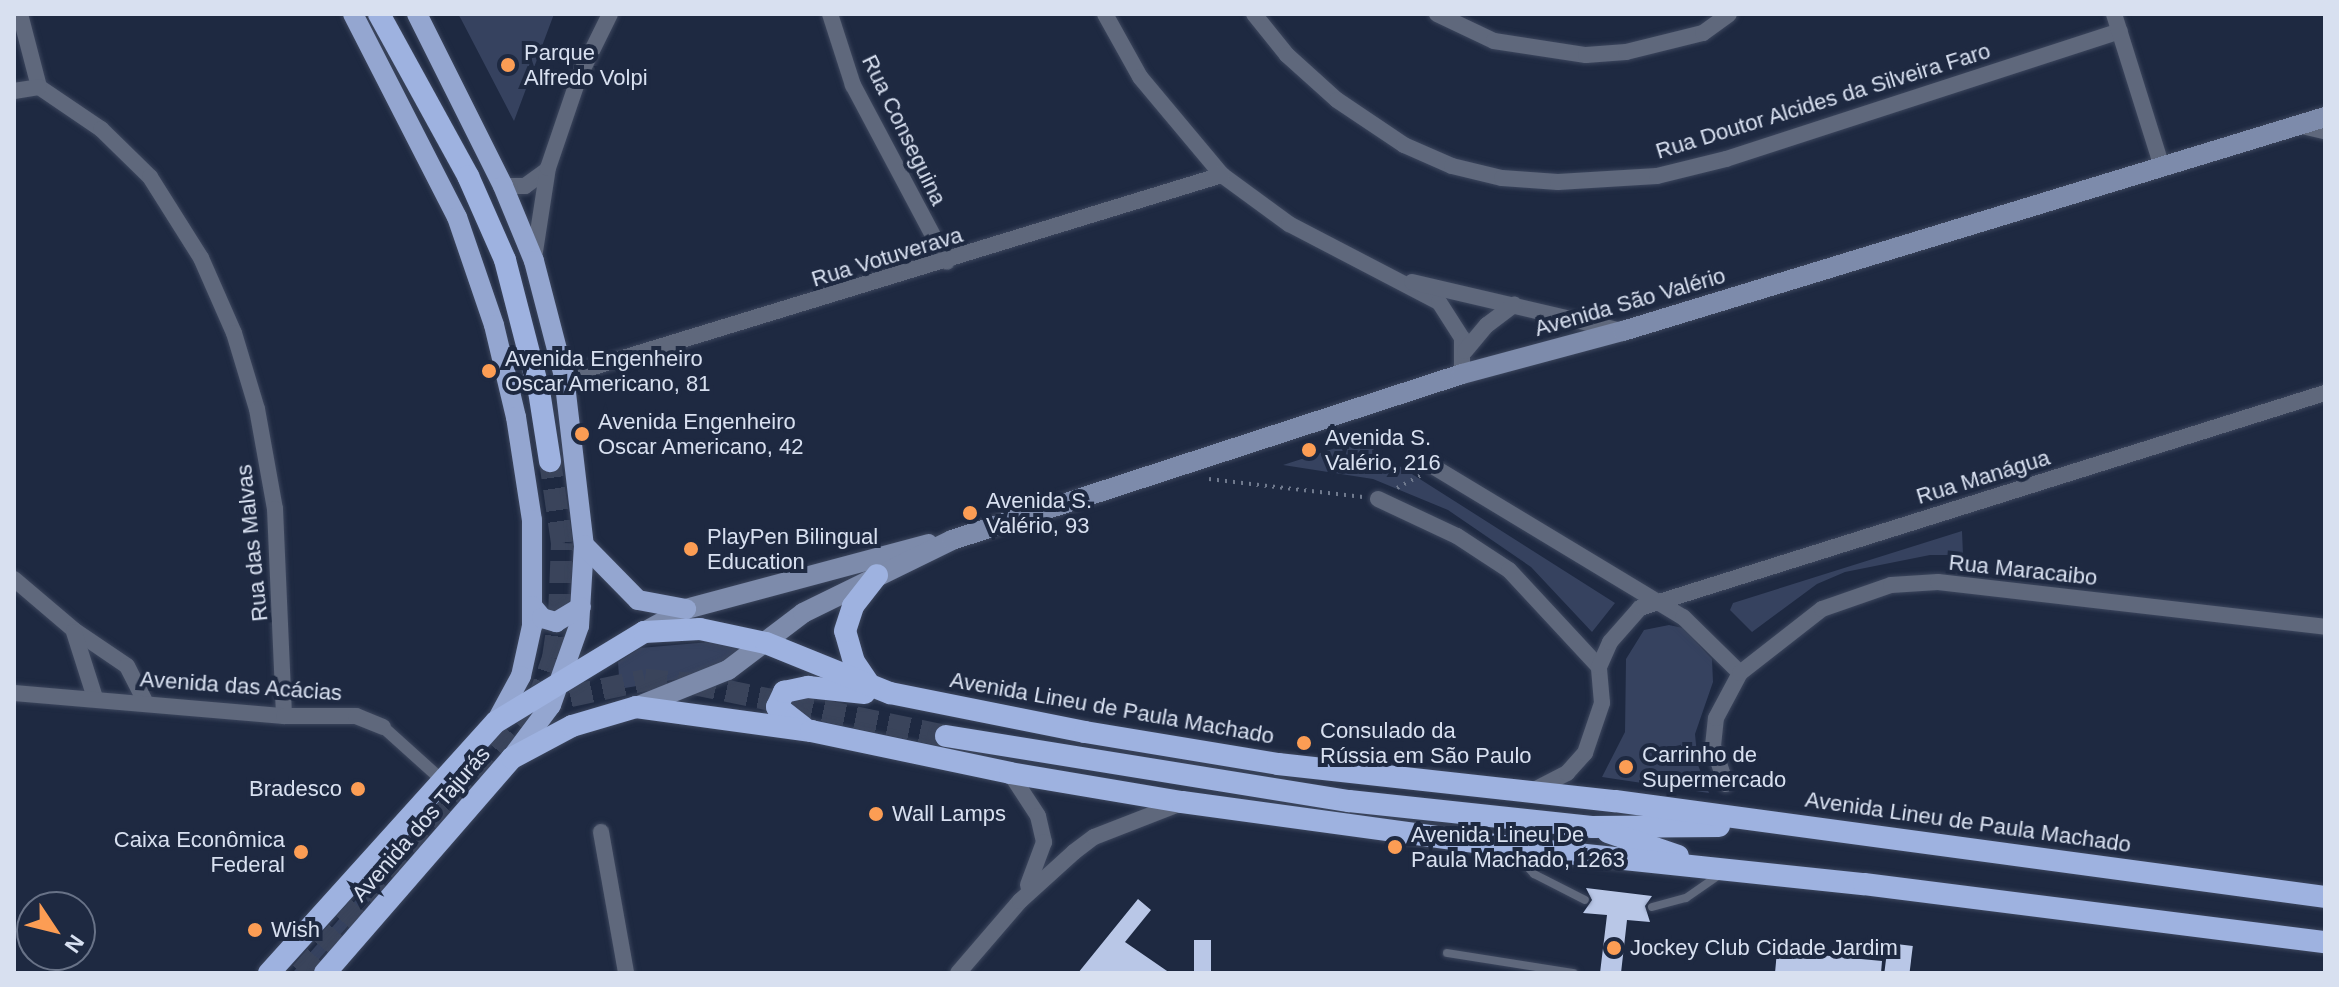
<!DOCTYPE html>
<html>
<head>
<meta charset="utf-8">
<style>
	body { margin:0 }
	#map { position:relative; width:2339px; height:987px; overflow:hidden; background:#1e2941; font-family:Helvetica,sans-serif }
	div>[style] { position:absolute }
	.green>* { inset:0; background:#36425f; transform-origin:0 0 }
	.building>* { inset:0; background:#b9c7e7; transform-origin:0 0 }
	.trunk-tunnel>* { height:22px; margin-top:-11px; transform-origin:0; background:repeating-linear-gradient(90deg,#3a445b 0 22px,transparent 0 33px) }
	.path>* { height:4px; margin-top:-2px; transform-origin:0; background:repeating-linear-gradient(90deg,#707a8e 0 2px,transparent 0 8px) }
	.roads { filter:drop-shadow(0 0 2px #3c465d) drop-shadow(0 0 2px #3c465d) }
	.service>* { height:8px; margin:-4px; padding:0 4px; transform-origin:4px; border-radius:4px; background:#5f687c }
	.pedestrian>* { height:12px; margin:-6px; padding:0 6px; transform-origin:6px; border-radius:6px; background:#5f687c }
	.minor>* { height:16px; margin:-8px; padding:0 8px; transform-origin:8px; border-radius:8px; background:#5f687c }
	.secondary>* { height:20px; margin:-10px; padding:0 10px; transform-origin:10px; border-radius:10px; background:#7d8bab }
	.primary>* { height:20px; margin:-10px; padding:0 10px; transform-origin:10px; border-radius:10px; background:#94a6d0 }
	.trunk>* { height:22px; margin:-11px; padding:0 11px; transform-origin:11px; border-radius:11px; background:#9eb2e0 }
	.dots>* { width:22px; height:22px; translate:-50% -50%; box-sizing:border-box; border:4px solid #1e2941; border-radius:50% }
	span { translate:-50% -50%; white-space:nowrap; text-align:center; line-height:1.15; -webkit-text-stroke:8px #1e2941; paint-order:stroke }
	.poi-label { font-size:22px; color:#d8e0f0 }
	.left { translate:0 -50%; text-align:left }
	.right { translate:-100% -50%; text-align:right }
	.street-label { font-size:22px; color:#d8e0f0 }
	.frame { position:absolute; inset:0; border:16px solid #d8e0f0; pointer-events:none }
	.north { position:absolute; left:16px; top:891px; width:80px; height:80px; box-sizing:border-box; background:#1e2941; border:2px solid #687287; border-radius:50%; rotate:125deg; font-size:22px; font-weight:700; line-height:32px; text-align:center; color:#d8e0f0 }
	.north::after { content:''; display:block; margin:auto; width:28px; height:36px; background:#fc9d54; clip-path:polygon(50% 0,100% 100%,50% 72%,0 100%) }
</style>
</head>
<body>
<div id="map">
	<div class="green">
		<div style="clip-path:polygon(458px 14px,554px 14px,514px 121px,461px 19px)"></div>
		<div style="clip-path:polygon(1348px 444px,1371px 448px,1615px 603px,1592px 632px,1531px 567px,1448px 510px,1373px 479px,1283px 465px)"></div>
		<div style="clip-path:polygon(1962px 531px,1963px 555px,1930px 555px,1845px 572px,1817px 584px,1752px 632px,1730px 610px,1733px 603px)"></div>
		<div style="clip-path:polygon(1669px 625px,1683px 628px,1712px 659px,1713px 682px,1695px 734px,1698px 765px,1709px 793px,1602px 777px,1625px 732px,1626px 659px,1644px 630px)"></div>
		<div style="clip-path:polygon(721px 641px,746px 648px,721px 667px,691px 677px,625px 688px,619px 677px,618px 662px,640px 648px)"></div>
		<div style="left:361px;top:894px;width:11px;height:106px;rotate:41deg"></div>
	</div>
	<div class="building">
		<div style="clip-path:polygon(1586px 888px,1652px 896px,1645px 906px,1650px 922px,1627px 920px,1621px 973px,1600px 973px,1607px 915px,1583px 913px,1592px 900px)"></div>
		<div style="clip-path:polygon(1138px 899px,1151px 910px,1125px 942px,1170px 973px,1078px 973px)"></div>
		<div style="left:1194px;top:940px;width:17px;height:33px"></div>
		<div style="left:1888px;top:943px;width:25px;height:30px;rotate:7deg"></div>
		<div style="clip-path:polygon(1777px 951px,1882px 961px,1881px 973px,1775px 973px)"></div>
	</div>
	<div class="trunk-tunnel">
		<div style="left:538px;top:703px;width:109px;rotate:-12.1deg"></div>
		<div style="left:645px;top:680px;width:49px;rotate:4.7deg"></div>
		<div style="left:694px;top:684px;width:257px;rotate:11.7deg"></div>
		<div style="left:301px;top:973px;width:359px;rotate:-48.8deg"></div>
		<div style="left:537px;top:703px;width:48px;rotate:-70.4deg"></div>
		<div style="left:553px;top:658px;width:42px;rotate:-81.9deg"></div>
		<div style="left:559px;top:616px;width:73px;rotate:-87.6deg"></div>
		<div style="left:562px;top:543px;width:83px;rotate:-98.3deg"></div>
	</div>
	<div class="path">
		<div style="left:1209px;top:479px;width:155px;rotate:6.7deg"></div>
		<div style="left:1397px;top:488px;width:27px;rotate:-28deg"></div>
	</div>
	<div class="roads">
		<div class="service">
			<div style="left:1516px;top:854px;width:27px;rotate:48deg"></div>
			<div style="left:1534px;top:874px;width:57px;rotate:27deg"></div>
			<div style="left:1652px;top:907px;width:35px;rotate:-15deg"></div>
			<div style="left:1686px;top:898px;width:44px;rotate:-34.8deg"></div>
			<div style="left:1447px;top:953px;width:128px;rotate:9deg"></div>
		</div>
		<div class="pedestrian">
			<div style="left:383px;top:727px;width:81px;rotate:42deg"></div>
		</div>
		<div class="minor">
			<div style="left:20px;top:14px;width:75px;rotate:75.4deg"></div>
			<div style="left:830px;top:14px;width:75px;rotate:72.1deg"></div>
			<div style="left:853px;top:85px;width:200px;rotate:62deg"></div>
			<div style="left:1105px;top:14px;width:72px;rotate:60.9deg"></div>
			<div style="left:1140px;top:77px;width:128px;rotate:50.1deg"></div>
			<div style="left:1222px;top:175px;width:83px;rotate:36.2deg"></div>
			<div style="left:1289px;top:224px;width:169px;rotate:27.5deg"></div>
			<div style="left:1439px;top:302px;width:43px;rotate:57.4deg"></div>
			<div style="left:1462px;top:338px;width:36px;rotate:90deg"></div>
			<div style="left:1254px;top:14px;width:53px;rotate:51.2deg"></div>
			<div style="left:1287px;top:55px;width:67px;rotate:42deg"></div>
			<div style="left:1337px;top:100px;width:81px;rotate:33.9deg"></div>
			<div style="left:1404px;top:145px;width:52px;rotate:23.6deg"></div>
			<div style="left:1452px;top:166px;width:51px;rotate:13.5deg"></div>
			<div style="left:1502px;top:178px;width:56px;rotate:4.1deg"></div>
			<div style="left:1558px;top:182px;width:99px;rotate:-3.5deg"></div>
			<div style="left:1657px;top:176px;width:71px;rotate:-13.8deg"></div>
			<div style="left:1726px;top:159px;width:414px;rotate:-18deg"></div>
			<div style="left:1437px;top:14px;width:63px;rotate:25.3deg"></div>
			<div style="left:1494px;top:41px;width:93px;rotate:8.7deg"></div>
			<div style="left:1586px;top:55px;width:40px;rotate:-4.3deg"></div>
			<div style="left:1626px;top:52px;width:79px;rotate:-13.9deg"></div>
			<div style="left:1703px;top:33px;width:32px;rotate:-36deg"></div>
			<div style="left:2114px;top:14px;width:160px;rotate:72.6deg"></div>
			<div style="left:39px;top:87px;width:75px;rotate:34.1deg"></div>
			<div style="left:101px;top:129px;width:69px;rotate:44.4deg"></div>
			<div style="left:150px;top:177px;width:96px;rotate:57.8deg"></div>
			<div style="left:201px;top:258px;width:82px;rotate:66.3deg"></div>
			<div style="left:234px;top:333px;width:79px;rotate:73.2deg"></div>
			<div style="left:257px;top:409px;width:102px;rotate:79.8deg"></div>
			<div style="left:275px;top:509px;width:207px;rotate:87.5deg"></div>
			<div style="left:14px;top:91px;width:25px;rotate:-9deg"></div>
			<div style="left:2298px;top:125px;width:28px;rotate:13deg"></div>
			<div style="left:503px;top:186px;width:22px"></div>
			<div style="left:525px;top:186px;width:27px;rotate:-36deg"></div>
			<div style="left:534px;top:258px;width:91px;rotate:-81.2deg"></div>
			<div style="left:548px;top:168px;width:96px;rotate:-71.2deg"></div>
			<div style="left:579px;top:77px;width:70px;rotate:-63.8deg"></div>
			<div style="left:1412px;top:282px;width:217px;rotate:13.1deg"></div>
			<div style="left:1465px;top:351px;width:34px;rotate:-50deg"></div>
			<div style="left:1487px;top:325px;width:34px;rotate:-37deg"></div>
			<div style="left:564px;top:376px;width:688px;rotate:-16.99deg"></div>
			<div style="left:1434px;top:467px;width:291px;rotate:31.1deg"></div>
			<div style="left:1683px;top:617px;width:80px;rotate:44.5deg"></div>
			<div style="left:1378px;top:499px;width:87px;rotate:25.1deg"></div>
			<div style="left:1457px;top:536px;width:62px;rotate:33.2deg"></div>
			<div style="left:1509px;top:570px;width:132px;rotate:47.1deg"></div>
			<div style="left:14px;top:579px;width:79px;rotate:40.4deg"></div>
			<div style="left:74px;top:630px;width:64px;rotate:34.2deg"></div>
			<div style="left:127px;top:666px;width:38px;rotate:63deg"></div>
			<div style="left:74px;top:632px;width:69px;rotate:72.3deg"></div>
			<div style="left:14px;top:693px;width:271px;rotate:4.9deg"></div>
			<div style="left:284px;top:716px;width:72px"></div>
			<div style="left:356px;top:716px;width:29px;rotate:22deg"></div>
			<div style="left:1010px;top:773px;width:51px;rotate:56.9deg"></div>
			<div style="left:1038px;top:816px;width:27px;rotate:77deg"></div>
			<div style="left:1044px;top:842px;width:46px;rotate:110.4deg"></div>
			<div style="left:1726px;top:784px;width:40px;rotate:-108.9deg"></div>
			<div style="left:1713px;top:746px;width:28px;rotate:-84deg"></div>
			<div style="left:1716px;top:718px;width:51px;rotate:-61.9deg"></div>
			<div style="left:1740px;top:673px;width:104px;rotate:-38deg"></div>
			<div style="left:1822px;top:609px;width:73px;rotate:-19.2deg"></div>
			<div style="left:1891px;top:585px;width:47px;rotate:-3.7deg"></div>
			<div style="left:1938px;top:582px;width:390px;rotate:6.6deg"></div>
			<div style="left:1530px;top:792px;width:42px;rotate:-27.2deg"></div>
			<div style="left:1567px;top:773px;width:27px;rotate:-48deg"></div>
			<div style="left:1585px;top:753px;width:53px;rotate:-71.2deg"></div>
			<div style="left:1602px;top:703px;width:36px;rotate:-95deg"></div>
			<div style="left:1599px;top:667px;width:27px;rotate:-66deg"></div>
			<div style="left:1610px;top:642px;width:45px;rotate:-48.6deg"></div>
			<div style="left:1640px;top:608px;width:718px;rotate:-17.43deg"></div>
			<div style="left:601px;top:832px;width:143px;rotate:79.9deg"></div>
			<div style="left:958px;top:973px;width:95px;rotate:-49.3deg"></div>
			<div style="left:1020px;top:901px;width:73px;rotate:-42.2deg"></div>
			<div style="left:1074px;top:852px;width:25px;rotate:-37deg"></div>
			<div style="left:1094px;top:837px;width:93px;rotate:-21.3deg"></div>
		</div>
		<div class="secondary">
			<div style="left:644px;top:632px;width:48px;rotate:-28.7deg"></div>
			<div style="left:686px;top:609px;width:251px;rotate:-15deg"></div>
			<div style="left:636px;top:707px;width:99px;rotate:-21.9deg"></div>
			<div style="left:728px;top:670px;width:94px;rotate:-37.2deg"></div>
			<div style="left:803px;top:613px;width:166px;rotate:-26.1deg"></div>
			<div style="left:952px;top:540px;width:536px;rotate:-18.03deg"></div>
			<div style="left:1462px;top:374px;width:167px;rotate:-15deg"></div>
			<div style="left:1623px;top:331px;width:734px;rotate:-16.95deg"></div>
		</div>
		<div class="primary">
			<div style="left:353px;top:14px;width:228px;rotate:62.9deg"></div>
			<div style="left:457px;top:217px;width:114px;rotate:71.1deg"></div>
			<div style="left:494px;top:325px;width:95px;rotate:76.6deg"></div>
			<div style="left:516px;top:417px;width:104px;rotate:81.2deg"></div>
			<div style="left:532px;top:520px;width:106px;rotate:90deg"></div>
			<div style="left:532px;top:626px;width:51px;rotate:102.4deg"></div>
			<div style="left:521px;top:676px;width:52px;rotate:118.5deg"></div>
			<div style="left:417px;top:14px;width:192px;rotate:63.4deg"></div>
			<div style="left:503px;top:186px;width:81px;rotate:67.5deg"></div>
			<div style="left:534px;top:261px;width:119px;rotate:75.4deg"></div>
			<div style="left:564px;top:376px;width:170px;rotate:83.3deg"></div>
			<div style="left:584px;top:545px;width:81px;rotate:93.5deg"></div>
			<div style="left:579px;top:626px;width:84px;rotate:109.5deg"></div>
			<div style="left:551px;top:705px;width:64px;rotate:126.7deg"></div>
			<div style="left:584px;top:545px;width:77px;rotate:45.5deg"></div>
			<div style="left:638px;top:600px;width:49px;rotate:10.6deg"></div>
			<div style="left:532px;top:606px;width:16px;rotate:50deg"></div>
			<div style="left:542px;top:618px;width:15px;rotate:16deg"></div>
			<div style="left:556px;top:622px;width:29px;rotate:-31deg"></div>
		</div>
		<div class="trunk">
			<div style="left:379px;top:14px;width:185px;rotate:61.2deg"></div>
			<div style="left:468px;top:176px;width:92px;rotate:66.2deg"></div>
			<div style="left:505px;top:260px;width:135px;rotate:75.5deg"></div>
			<div style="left:539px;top:391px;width:71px;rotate:81.1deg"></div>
			<div style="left:871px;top:687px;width:30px;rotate:-124deg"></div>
			<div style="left:854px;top:662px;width:32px;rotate:-106deg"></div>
			<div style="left:845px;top:631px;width:26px;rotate:-72deg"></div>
			<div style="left:853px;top:606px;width:39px;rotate:-52deg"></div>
			<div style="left:803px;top:727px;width:33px;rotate:-142deg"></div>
			<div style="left:777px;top:707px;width:17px;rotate:-65deg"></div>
			<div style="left:784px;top:692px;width:25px;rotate:-12deg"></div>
			<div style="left:808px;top:687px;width:57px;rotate:6deg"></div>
			<div style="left:946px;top:736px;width:408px;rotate:9.2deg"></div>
			<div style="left:1349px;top:801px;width:244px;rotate:6.1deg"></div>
			<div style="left:1592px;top:827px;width:127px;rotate:-0.5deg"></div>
			<div style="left:1608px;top:832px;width:74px;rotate:18.9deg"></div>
			<div style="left:269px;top:973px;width:338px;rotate:-47.9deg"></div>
			<div style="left:496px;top:722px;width:173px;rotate:-31.3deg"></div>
			<div style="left:644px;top:632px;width:56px;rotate:-3.1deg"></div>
			<div style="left:700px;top:629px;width:67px;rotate:12deg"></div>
			<div style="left:766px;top:643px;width:134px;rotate:22deg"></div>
			<div style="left:890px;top:693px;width:199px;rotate:11.3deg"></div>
			<div style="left:1085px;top:732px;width:196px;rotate:9.4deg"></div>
			<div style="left:1278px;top:764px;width:339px;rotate:6.3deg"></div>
			<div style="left:1615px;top:801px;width:716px;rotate:7.7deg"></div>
			<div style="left:325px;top:973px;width:285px;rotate:-49deg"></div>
			<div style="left:512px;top:758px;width:68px;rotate:-28.1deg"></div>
			<div style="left:572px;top:726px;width:67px;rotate:-16.5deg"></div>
			<div style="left:636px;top:707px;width:177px;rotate:7.8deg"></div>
			<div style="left:811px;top:731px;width:203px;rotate:11.9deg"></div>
			<div style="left:1010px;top:773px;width:174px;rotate:9.6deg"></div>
			<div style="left:1182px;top:802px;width:331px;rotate:7.8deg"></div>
			<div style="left:1510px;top:847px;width:356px;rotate:6deg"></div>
			<div style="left:1864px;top:884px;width:465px;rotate:7.2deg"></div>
		</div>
	</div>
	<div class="dots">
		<div style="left:508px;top:65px;background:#fc9d54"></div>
		<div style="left:489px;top:371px;background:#fc9d54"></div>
		<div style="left:582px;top:434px;background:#fc9d54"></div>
		<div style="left:1309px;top:450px;background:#fc9d54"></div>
		<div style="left:970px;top:513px;background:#fc9d54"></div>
		<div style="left:691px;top:549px;background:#fc9d54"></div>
		<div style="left:1304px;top:743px;background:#fc9d54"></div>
		<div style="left:1626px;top:767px;background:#fc9d54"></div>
		<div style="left:358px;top:789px;background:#fc9d54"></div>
		<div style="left:876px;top:814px;background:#fc9d54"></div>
		<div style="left:1395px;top:847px;background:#fc9d54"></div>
		<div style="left:301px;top:852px;background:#fc9d54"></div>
		<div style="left:255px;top:930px;background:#fc9d54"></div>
		<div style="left:1614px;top:948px;background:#fc9d54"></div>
	</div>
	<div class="poi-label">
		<span class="left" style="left:524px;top:65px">Parque<br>Alfredo Volpi</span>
		<span class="left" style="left:505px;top:371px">Avenida Engenheiro<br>Oscar Americano, 81</span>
		<span class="left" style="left:598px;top:434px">Avenida Engenheiro<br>Oscar Americano, 42</span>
		<span class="left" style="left:1325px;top:450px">Avenida S.<br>Valério, 216</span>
		<span class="left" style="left:986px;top:513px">Avenida S.<br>Valério, 93</span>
		<span class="left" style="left:707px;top:549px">PlayPen Bilingual<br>Education</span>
		<span class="left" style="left:1320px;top:743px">Consulado da<br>Rússia em São Paulo</span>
		<span class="left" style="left:1642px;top:767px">Carrinho de<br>Supermercado</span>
		<span class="right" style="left:342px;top:789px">Bradesco</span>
		<span class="left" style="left:892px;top:814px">Wall Lamps</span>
		<span class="left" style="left:1411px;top:847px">Avenida Lineu De<br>Paula Machado, 1263</span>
		<span class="right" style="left:285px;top:852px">Caixa Econômica<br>Federal</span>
		<span class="left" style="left:271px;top:930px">Wish</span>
		<span class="left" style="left:1630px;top:948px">Jockey Club Cidade Jardim</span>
	</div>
	<div class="street-label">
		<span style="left:1823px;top:101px;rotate:-17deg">Rua Doutor Alcides da Silveira Faro</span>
		<span style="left:904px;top:130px;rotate:64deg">Rua Conseguina</span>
		<span style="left:887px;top:257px;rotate:-17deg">Rua Votuverava</span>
		<span style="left:1630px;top:302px;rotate:-16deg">Avenida São Valério</span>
		<span style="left:1983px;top:477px;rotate:-17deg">Rua Manágua</span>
		<span style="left:252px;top:543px;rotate:-96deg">Rua das Malvas</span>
		<span style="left:2023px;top:570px;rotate:6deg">Rua Maracaibo</span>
		<span style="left:241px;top:686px;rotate:4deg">Avenida das Acácias</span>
		<span style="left:1112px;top:708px;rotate:10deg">Avenida Lineu de Paula Machado</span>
		<span style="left:1968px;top:822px;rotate:8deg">Avenida Lineu de Paula Machado</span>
		<span style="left:421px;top:824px;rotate:-49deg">Avenida dos Tajurás</span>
	</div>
	<div class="frame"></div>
	<div class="north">N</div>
</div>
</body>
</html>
